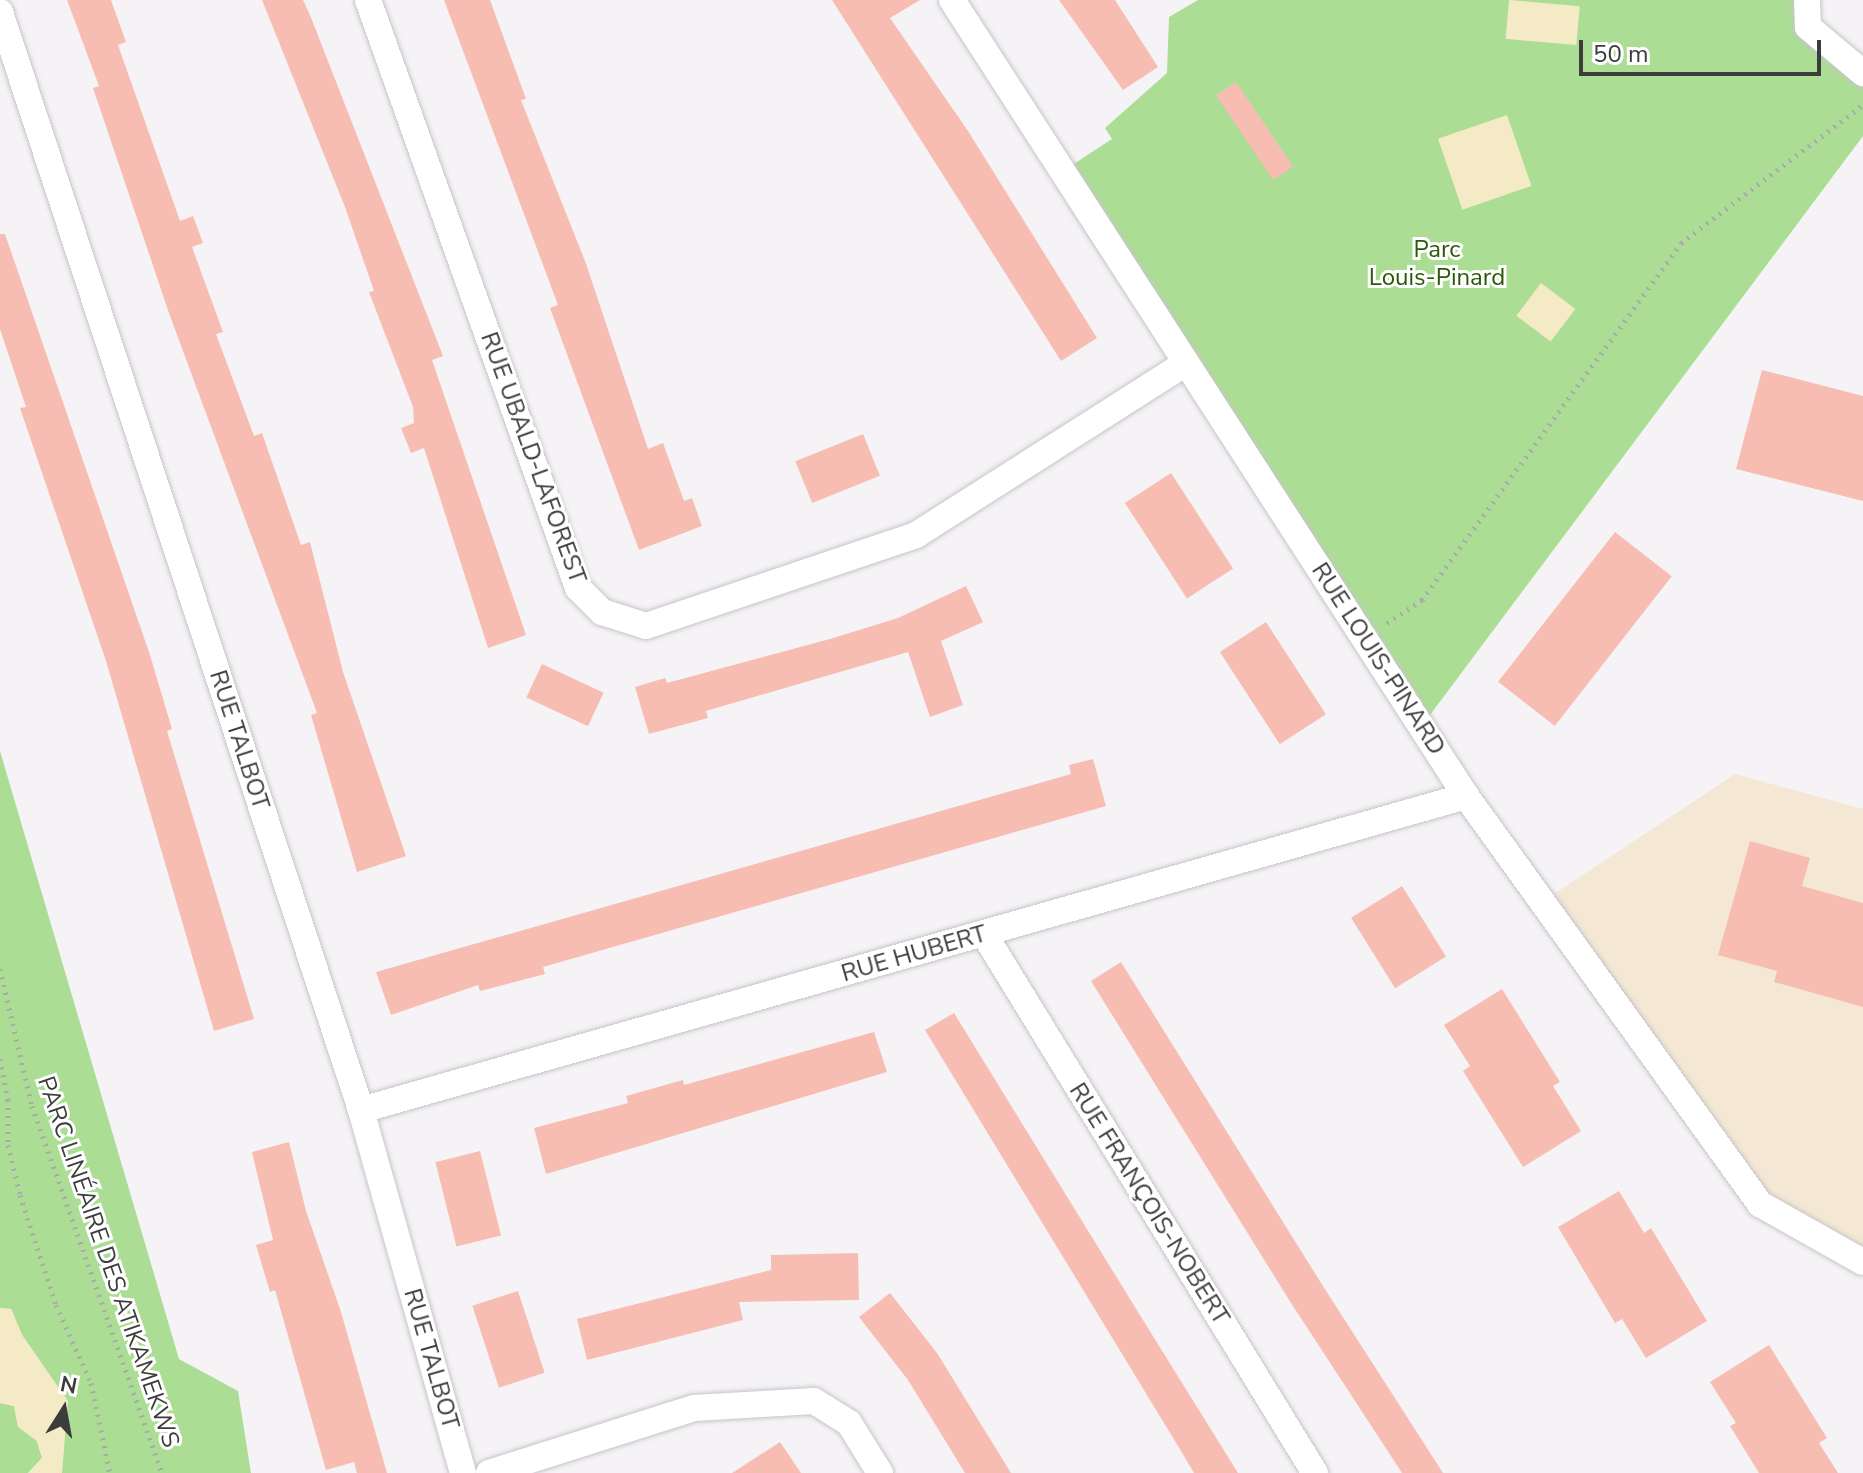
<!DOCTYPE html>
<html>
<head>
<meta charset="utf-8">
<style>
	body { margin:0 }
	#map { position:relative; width:1863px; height:1473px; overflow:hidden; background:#f5f3f6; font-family:"Nunito Sans",sans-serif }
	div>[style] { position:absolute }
	.commercial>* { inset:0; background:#f4e8d4 }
	.green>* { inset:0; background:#acdd95 }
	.sand>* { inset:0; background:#f4eac5; transform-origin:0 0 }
	.building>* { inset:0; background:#f8bdb2; transform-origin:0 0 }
	.path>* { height:5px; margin-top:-2.5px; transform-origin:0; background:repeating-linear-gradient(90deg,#aaa9ab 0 2px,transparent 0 8px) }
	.roads { filter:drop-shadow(0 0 2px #c7c5c8) drop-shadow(0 0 2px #c7c5c8) }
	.street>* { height:26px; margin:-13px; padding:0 13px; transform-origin:13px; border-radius:13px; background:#fff }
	span { translate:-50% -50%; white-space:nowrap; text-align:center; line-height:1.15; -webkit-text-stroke:6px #fff; paint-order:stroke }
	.park-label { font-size:24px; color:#2a5807 }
	.street-label { font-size:24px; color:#3d3c3d }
	.north { position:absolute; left:24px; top:1369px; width:80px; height:80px; -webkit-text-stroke:6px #fff; paint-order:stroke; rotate:11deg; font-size:22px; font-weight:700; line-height:32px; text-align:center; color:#3d3c3d }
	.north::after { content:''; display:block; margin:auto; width:28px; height:36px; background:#3d3c3d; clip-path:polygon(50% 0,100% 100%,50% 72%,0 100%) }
	.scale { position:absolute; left:1579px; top:40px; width:242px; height:36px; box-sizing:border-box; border:4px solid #3d3c3d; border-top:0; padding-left:10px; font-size:24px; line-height:28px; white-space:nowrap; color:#3d3c3d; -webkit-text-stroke:6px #fff; paint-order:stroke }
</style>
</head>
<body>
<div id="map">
	<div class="commercial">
		<div style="clip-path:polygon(1735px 774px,1863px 809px,1863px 1262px,1760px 1204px,1542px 902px)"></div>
	</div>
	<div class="green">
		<div style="clip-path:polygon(1198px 0,1807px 0,1808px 27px,1863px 73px,1863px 136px,1421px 727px,1063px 171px,1112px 139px,1105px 128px,1167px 73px,1169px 17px)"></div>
		<div style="clip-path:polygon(0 751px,179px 1359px,238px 1391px,251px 1473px,62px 1473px,50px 1376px,22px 1335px,11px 1309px,0 1308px)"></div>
		<div style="clip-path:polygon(0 1403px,14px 1406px,18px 1426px,37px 1441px,42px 1458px,28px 1473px,0 1473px)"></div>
	</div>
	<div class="sand">
		<div style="left:1509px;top:0;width:71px;height:39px;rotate:5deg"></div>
		<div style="left:1507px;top:115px;width:75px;height:73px;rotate:71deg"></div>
		<div style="left:1541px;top:283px;width:43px;height:41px;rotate:37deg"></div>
		<div style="clip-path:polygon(0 1308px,11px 1309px,22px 1335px,68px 1401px,62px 1473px,28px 1473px,42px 1458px,37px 1441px,18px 1427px,14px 1406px,0 1403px)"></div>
	</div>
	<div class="building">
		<div style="clip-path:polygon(67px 0,111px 0,126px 42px,118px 45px,180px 221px,193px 216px,203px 243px,192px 247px,223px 332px,216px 334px,254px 436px,262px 433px,301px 545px,310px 542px,343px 672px,406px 856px,357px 872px,311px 715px,317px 713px,170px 316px,93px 88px,99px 86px)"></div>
		<div style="clip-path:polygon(262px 0,303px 0,310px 15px,443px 356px,432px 360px,526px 635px,488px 648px,424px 448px,411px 453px,401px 428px,414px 423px,413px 407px,369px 292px,374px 291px,345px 207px)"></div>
		<div style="clip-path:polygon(444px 0,490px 0,526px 99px,521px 100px,585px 261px,648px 449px,663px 443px,684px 501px,692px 498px,702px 526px,639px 550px,550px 308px,558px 305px)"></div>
		<div style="clip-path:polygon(832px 0,920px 0,890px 18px,968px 131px,1097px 338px,1061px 361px)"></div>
		<div style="clip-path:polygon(1059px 0,1115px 0,1158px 67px,1123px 90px)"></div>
		<div style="left:1236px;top:82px;width:102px;height:24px;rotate:56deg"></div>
		<div style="clip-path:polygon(0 234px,5px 234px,150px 655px,172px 729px,167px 731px,254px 1019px,214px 1031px,106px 661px,20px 408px,26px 407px,0 329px)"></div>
		<div style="clip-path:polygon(1762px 370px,1863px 396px,1863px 501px,1736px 469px)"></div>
		<div style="left:863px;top:434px;width:45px;height:73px;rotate:68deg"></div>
		<div style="left:1171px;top:473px;width:114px;height:55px;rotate:57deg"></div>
		<div style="left:1615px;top:532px;width:72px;height:190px;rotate:38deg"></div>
		<div style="clip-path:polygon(966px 586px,983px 622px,941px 641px,963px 705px,930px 717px,908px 652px,706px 711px,708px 718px,649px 734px,635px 687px,665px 678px,667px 683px,830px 639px,898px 618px)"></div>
		<div style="left:1266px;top:622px;width:110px;height:55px;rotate:57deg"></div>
		<div style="left:542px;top:664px;width:68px;height:37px;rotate:25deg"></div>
		<div style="clip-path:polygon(1093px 759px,1106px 806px,543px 967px,545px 974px,480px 991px,478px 985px,391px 1015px,376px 972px,1071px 774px,1069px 765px)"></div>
		<div style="clip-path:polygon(1750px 841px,1810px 858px,1802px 886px,1863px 903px,1863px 1007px,1774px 982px,1777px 971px,1718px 955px)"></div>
		<div style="left:1402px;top:886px;width:83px;height:60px;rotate:58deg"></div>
		<div style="clip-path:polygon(1121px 962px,1321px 1283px,1443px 1473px,1402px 1473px,1291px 1303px,1091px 981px)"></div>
		<div style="clip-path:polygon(1502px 989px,1560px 1082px,1553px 1086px,1581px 1131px,1523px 1167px,1463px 1071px,1470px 1066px,1444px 1025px)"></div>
		<div style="clip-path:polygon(954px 1013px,1138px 1312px,1238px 1473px,1194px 1473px,1181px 1451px,925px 1030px)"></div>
		<div style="clip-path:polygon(874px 1032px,887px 1072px,546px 1174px,534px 1128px,628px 1103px,626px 1096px,683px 1080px,684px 1085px)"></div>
		<div style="clip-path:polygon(289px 1142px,306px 1211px,341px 1312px,387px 1473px,357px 1473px,354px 1462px,326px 1470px,275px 1290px,270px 1292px,256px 1245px,273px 1240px,252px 1152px)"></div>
		<div style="left:480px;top:1151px;width:87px;height:46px;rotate:76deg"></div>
		<div style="clip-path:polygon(1619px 1191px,1644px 1233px,1651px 1228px,1707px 1321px,1646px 1358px,1622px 1319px,1615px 1323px,1558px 1227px)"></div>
		<div style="clip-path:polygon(858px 1253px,859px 1300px,739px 1302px,743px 1320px,587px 1360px,577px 1319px,771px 1270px,771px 1255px)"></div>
		<div style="left:518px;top:1291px;width:86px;height:48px;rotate:72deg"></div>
		<div style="clip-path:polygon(890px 1293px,937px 1353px,1011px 1473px,965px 1473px,908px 1380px,859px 1317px)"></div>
		<div style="clip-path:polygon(1769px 1345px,1827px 1438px,1819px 1443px,1838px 1473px,1759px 1473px,1730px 1426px,1736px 1423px,1710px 1382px)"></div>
		<div style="clip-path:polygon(780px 1442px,801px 1473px,732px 1473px)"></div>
	</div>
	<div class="path">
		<div style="left:1387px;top:623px;width:42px;rotate:-33.3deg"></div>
		<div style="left:1422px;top:600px;width:441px;rotate:-54deg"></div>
		<div style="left:1681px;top:243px;width:228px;rotate:-37.2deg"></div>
		<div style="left:0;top:969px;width:141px;rotate:76.9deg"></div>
		<div style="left:32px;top:1106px;width:389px;rotate:70.5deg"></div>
		<div style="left:0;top:1059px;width:42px;rotate:79deg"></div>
		<div style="left:8px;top:1100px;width:45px;rotate:90deg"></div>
		<div style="left:8px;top:1145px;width:51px;rotate:76.5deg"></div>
		<div style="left:20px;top:1195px;width:116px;rotate:71.9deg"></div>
		<div style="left:56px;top:1305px;width:85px;rotate:65.8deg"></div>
		<div style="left:91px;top:1383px;width:92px;rotate:78.1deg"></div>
	</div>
	<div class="roads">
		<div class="street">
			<div style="left:368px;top:0;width:624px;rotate:70.35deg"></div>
			<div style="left:578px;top:588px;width:34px;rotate:45deg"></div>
			<div style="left:602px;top:612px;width:46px;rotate:17.7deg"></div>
			<div style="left:646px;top:626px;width:285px;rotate:-18.6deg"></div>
			<div style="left:916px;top:535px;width:320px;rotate:-32.5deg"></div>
			<div style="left:952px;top:0;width:948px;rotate:57.15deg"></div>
			<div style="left:1466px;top:796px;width:503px;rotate:54.22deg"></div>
			<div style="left:1760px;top:1204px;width:118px;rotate:29.4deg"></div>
			<div style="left:1807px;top:0;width:27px;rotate:88deg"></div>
			<div style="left:1808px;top:27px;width:72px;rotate:39.9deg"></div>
			<div style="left:0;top:12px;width:1156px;rotate:71.8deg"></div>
			<div style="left:361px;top:1110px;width:377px;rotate:74.3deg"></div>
			<div style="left:984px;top:934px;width:633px;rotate:58.45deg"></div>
			<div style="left:361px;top:1110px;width:1149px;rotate:-15.86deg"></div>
			<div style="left:489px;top:1473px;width:215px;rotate:-17.6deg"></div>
			<div style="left:694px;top:1408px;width:120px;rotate:-3.3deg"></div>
			<div style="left:814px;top:1401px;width:41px;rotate:32.2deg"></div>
			<div style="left:849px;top:1423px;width:59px;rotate:58.2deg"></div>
		</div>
	</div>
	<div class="park-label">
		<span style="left:1437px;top:264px">Parc<br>Louis-Pinard</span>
	</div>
	<div class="street-label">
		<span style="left:533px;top:458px;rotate:70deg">RUE UBALD-LAFOREST</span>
		<span style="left:1378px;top:659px;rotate:57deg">RUE LOUIS-PINARD</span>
		<span style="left:239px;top:740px;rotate:72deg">RUE TALBOT</span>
		<span style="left:914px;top:954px;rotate:-16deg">RUE HUBERT</span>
		<span style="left:1149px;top:1204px;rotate:58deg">RUE FRANÇOIS-NOBERT</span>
		<span style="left:108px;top:1262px;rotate:71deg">PARC LINÉAIRE DES ATIKAMEKWS</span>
		<span style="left:431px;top:1359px;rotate:74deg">RUE TALBOT</span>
	</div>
	<div class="north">N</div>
	<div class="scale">50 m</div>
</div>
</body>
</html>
